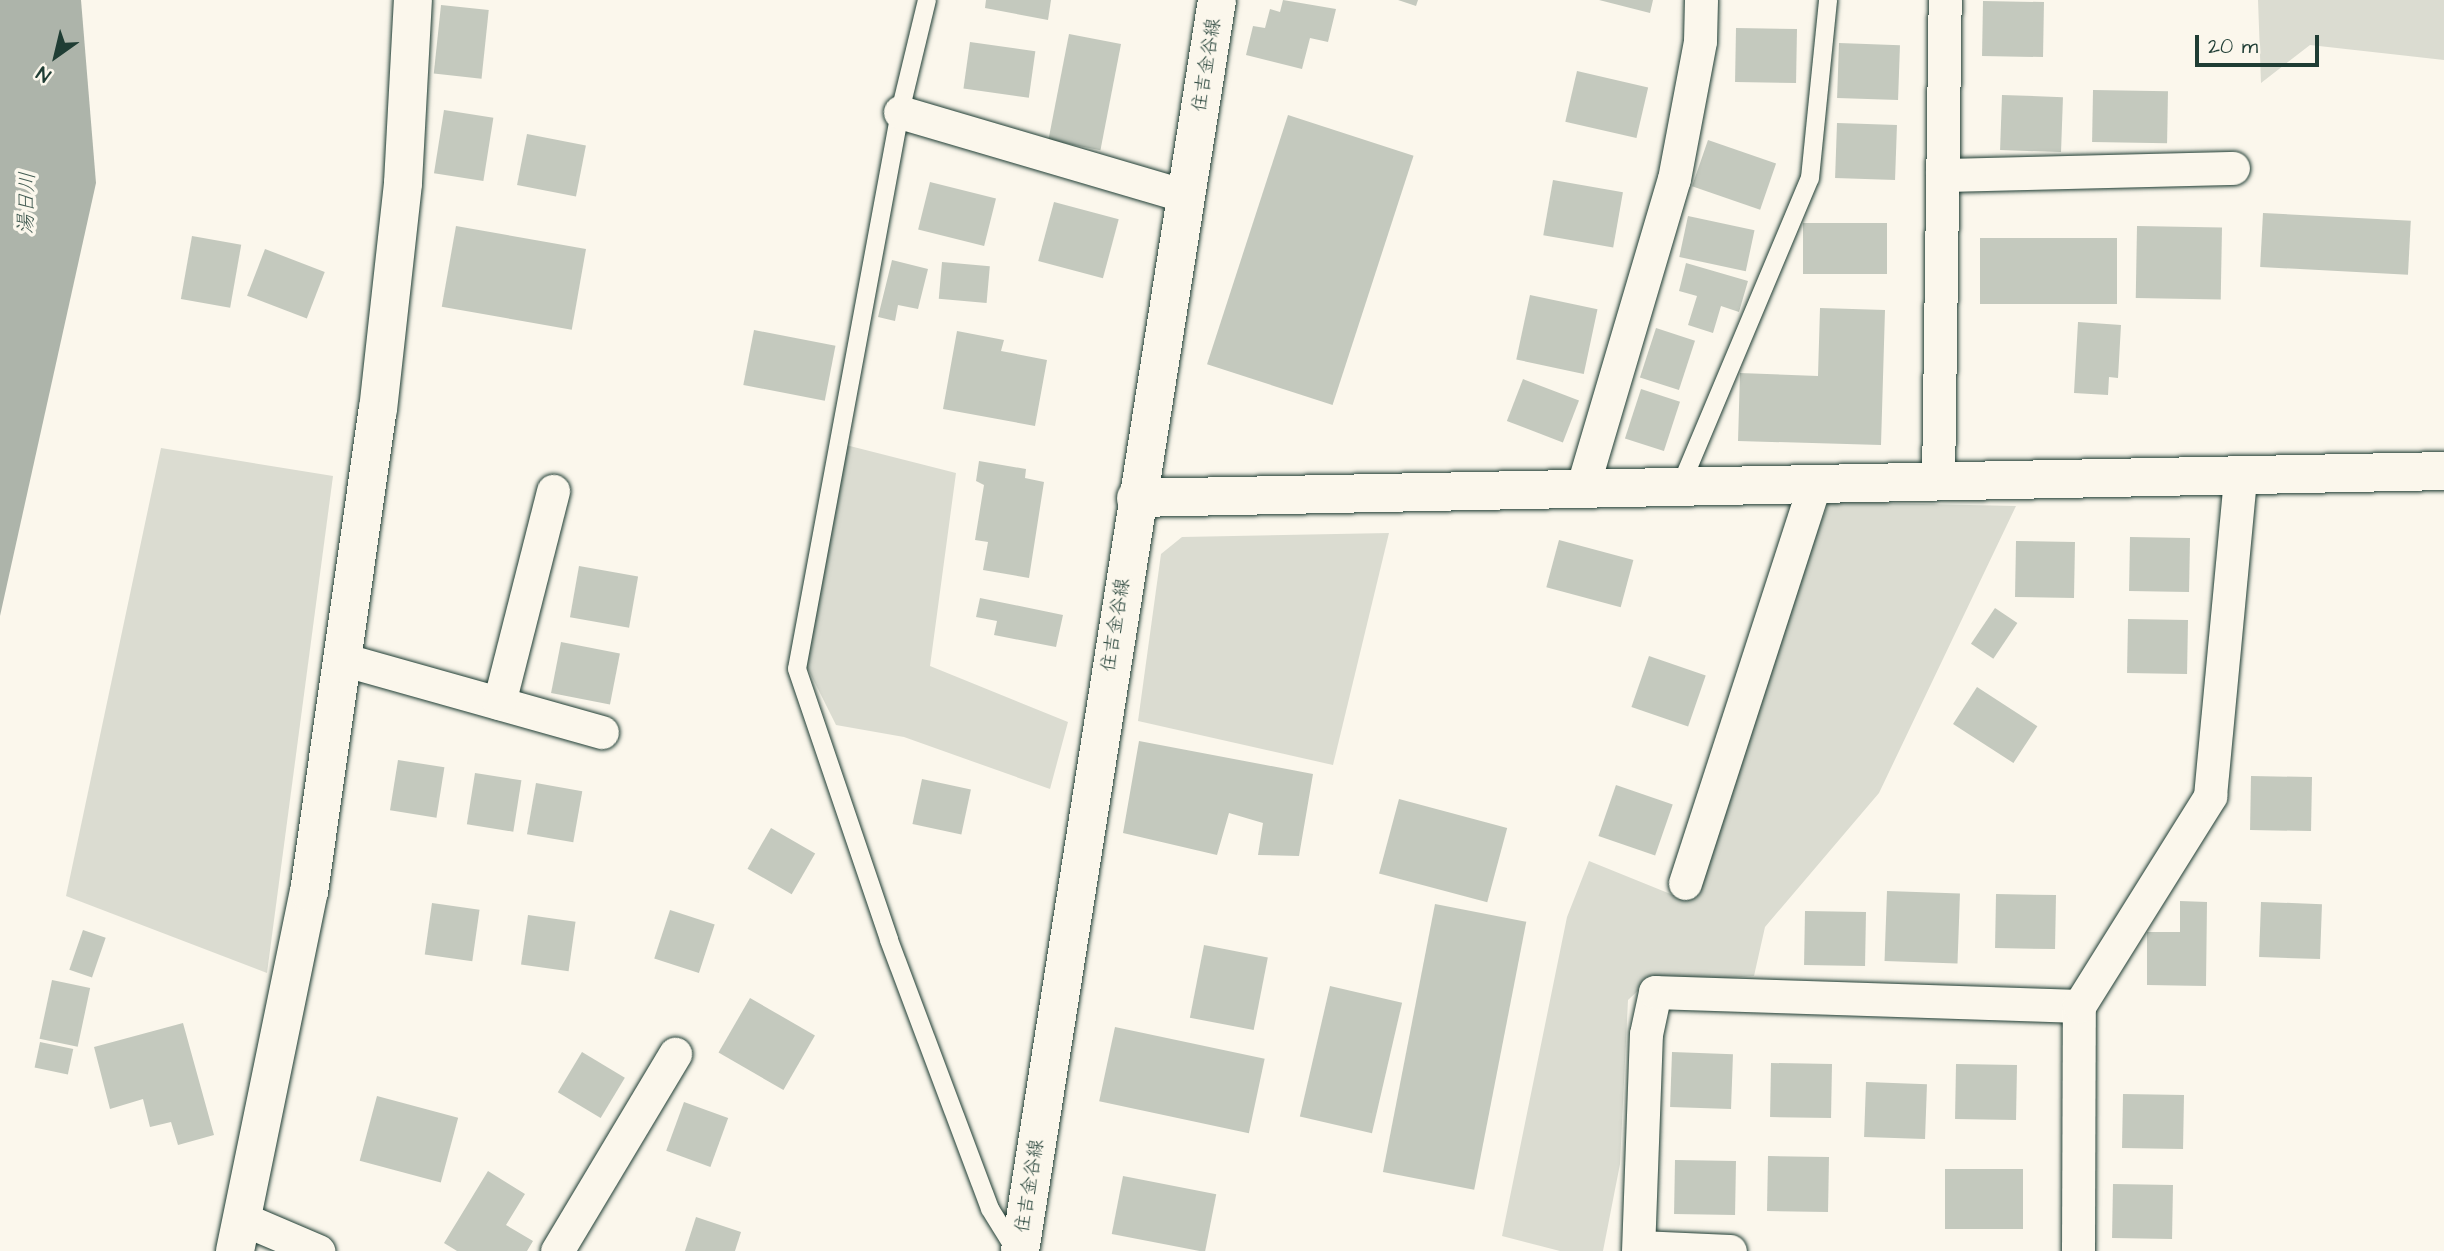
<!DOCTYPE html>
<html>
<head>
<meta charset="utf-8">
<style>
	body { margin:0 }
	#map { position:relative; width:2444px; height:1251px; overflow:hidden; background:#fbf7ec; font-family:"Architects Daughter","Klee One",sans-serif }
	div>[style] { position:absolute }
	.green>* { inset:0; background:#dbdcd1 }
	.water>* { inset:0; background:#adb4aa }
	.building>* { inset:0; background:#c4c9be; transform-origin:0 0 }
	.roads { filter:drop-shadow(0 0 2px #1f3d34) drop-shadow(0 0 2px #1f3d34) }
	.service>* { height:18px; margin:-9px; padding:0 9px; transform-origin:9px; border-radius:9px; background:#fbf7ec }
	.minor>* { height:33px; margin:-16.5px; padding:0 16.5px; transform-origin:16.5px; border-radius:16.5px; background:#fbf7ec }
	.tertiary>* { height:38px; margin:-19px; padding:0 19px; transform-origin:19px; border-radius:19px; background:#fbf7ec }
	.secondary>* { height:38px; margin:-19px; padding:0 19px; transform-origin:19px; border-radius:19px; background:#fbf7ec }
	span { translate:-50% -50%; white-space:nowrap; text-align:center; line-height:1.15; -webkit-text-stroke:7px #fbf7ec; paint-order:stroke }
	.street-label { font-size:19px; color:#1f3d34 }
	.water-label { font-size:21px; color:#425b52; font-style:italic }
	.north { position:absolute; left:21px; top:21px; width:70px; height:70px; -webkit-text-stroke:5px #fbf7ec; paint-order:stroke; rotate:214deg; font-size:19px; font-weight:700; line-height:28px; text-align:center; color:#1f3d34 }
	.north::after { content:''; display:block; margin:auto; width:24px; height:32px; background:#1f3d34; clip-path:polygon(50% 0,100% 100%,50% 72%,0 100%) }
	.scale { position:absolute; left:2195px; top:35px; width:124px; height:32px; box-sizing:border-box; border:4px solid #1f3d34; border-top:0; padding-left:9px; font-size:21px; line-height:24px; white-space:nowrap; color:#1f3d34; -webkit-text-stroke:5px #fbf7ec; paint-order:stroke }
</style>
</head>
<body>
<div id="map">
	<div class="green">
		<div style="clip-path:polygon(2258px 0,2444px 0,2444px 60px,2310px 45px,2261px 83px)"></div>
		<div style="clip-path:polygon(838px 443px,956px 473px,930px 666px,1068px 722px,1050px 789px,904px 737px,836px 725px,800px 653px)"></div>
		<div style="clip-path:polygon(161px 448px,333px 476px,267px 973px,66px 896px)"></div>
		<div style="clip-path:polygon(1829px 502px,2016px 506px,1879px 793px,1765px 927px,1754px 976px,1644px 985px,1628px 1000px,1620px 1164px,1603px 1251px,1560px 1251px,1502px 1236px,1567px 917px,1589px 861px,1673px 895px)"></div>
		<div style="clip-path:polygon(1389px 533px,1333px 765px,1138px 721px,1161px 554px,1182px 537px)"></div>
	</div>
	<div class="water">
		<div style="clip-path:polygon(0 0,81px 0,96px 183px,0 616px)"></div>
	</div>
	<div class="building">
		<div style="clip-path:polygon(986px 0,1051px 0,1048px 20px,985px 8px)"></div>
		<div style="clip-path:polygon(1283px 0,1336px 9px,1328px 42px,1310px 38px,1302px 69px,1246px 55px,1253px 26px,1265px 28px,1270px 9px,1280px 12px)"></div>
		<div style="clip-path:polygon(1398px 0,1418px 0,1416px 6px)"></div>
		<div style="clip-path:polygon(1599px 0,1653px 0,1650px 13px)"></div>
		<div style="left:1983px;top:1px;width:61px;height:55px;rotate:1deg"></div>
		<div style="left:441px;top:5px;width:48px;height:69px;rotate:6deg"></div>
		<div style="left:1736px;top:28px;width:61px;height:54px;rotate:1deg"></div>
		<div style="left:1069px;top:34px;width:53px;height:108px;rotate:11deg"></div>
		<div style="left:970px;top:42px;width:66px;height:47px;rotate:8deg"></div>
		<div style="left:1839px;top:43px;width:61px;height:55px;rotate:2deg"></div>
		<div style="left:1577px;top:71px;width:73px;height:52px;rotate:13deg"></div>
		<div style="left:2093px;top:90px;width:75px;height:52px;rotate:1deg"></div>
		<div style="left:2002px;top:95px;width:61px;height:55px;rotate:2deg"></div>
		<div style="left:444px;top:110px;width:50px;height:64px;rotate:9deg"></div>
		<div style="left:1288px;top:115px;width:132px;height:262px;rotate:18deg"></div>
		<div style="left:1837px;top:123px;width:60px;height:55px;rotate:2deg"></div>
		<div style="left:527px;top:134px;width:60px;height:52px;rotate:11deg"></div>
		<div style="left:1708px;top:140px;width:72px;height:49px;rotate:19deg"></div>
		<div style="left:1553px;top:180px;width:71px;height:56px;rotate:10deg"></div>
		<div style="left:930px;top:182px;width:68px;height:49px;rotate:14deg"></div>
		<div style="left:1054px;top:202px;width:67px;height:61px;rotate:15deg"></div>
		<div style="left:2263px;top:213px;width:148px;height:54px;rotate:3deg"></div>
		<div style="left:1688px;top:216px;width:68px;height:42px;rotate:12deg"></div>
		<div style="left:1803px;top:223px;width:84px;height:51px"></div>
		<div style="left:456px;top:226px;width:132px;height:82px;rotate:10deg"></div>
		<div style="left:2137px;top:226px;width:85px;height:72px;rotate:1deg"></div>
		<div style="left:192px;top:236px;width:50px;height:64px;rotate:10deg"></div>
		<div style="left:1980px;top:238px;width:137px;height:66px"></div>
		<div style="left:265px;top:249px;width:64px;height:50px;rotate:21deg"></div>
		<div style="clip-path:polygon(892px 260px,928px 269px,918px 309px,898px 305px,895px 321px,878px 317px)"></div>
		<div style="left:942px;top:262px;width:48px;height:37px;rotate:5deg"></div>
		<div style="clip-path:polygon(1686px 263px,1748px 281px,1739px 312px,1721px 306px,1713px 333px,1688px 325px,1697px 296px,1679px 291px)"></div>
		<div style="left:1530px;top:295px;width:69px;height:66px;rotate:12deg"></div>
		<div style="clip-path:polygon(1820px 308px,1885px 310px,1881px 445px,1738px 441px,1740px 373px,1818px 376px)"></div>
		<div style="clip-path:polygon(2078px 322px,2121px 325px,2118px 378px,2109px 377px,2108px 395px,2074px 393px)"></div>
		<div style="left:1656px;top:328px;width:41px;height:52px;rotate:18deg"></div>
		<div style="left:754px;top:330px;width:83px;height:56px;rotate:11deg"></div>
		<div style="clip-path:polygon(957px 331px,1004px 340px,1001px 351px,1047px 360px,1035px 426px,943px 409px)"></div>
		<div style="left:1523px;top:379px;width:60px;height:45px;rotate:21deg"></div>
		<div style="left:1641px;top:389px;width:41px;height:52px;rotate:18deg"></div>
		<div style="clip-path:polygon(979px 461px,1026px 469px,1025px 478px,1044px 482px,1029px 578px,983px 570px,988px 542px,975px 540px,984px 485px,976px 481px)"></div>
		<div style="left:2130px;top:537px;width:60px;height:54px;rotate:1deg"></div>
		<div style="left:1559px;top:540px;width:77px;height:49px;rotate:15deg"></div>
		<div style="left:2016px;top:541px;width:59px;height:56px;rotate:1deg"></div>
		<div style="left:579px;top:566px;width:60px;height:52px;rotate:10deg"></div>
		<div style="clip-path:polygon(980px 598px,1063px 615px,1056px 647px,994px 635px,997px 621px,976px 617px)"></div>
		<div style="left:1995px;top:608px;width:27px;height:43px;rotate:34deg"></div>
		<div style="left:2128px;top:619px;width:60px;height:54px;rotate:1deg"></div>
		<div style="left:561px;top:642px;width:60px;height:52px;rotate:11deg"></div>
		<div style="left:1649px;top:656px;width:60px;height:54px;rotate:19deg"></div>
		<div style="left:1977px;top:687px;width:72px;height:44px;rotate:33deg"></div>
		<div style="clip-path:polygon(1139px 741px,1313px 774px,1299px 856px,1258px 855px,1263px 823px,1229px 813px,1217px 855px,1123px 833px)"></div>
		<div style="left:398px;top:760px;width:47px;height:51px;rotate:9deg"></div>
		<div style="left:475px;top:773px;width:47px;height:52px;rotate:9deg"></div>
		<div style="left:2251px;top:776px;width:61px;height:54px;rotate:1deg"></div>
		<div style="left:922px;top:779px;width:50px;height:46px;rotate:12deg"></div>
		<div style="left:536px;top:783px;width:47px;height:52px;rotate:10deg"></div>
		<div style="left:1616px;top:785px;width:60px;height:54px;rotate:19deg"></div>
		<div style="left:1399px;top:799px;width:112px;height:77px;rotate:15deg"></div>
		<div style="left:771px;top:828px;width:51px;height:47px;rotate:30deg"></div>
		<div style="left:1887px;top:891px;width:73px;height:70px;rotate:2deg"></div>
		<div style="left:1996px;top:894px;width:60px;height:54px;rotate:1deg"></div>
		<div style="clip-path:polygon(2180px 901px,2207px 902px,2206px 986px,2147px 985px,2147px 932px,2180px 932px)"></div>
		<div style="left:2261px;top:902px;width:61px;height:55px;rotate:2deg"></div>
		<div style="left:432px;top:903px;width:48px;height:52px;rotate:8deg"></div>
		<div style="left:1435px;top:904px;width:93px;height:273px;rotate:11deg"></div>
		<div style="left:670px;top:910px;width:47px;height:51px;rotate:18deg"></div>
		<div style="left:1805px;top:911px;width:61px;height:54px;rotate:1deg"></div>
		<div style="left:528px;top:915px;width:48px;height:50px;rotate:8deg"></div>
		<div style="left:83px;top:930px;width:24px;height:42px;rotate:19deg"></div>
		<div style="left:1204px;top:945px;width:65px;height:74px;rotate:11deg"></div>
		<div style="left:52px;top:980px;width:39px;height:60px;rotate:12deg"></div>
		<div style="left:1330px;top:986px;width:74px;height:134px;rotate:13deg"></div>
		<div style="left:750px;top:998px;width:75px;height:63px;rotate:30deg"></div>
		<div style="clip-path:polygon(183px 1023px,214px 1135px,178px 1145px,171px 1122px,150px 1127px,143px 1099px,110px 1109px,94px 1047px)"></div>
		<div style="left:1115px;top:1027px;width:153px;height:76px;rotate:12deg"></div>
		<div style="left:40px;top:1042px;width:34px;height:26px;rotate:12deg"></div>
		<div style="left:582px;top:1052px;width:50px;height:47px;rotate:31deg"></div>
		<div style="left:1672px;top:1052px;width:61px;height:55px;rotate:2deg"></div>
		<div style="left:1771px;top:1063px;width:61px;height:54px;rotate:1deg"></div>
		<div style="left:1956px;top:1064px;width:61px;height:55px;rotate:1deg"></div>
		<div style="left:1866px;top:1082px;width:61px;height:55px;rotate:2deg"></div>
		<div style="left:2123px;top:1094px;width:61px;height:54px;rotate:1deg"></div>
		<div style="left:377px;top:1096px;width:84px;height:67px;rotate:15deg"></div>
		<div style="left:684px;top:1102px;width:47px;height:52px;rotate:20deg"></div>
		<div style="left:1768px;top:1156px;width:61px;height:55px;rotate:1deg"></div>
		<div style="left:1675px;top:1160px;width:61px;height:54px;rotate:1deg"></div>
		<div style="left:1945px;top:1169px;width:78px;height:60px"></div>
		<div style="clip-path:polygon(488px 1171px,525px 1194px,506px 1225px,533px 1241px,527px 1251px,457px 1251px,444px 1243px)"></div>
		<div style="left:1123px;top:1176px;width:95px;height:59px;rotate:11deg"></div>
		<div style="left:2113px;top:1184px;width:60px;height:54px;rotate:1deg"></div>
		<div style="clip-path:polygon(696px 1217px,741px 1232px,735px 1251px,685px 1251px)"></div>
	</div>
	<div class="roads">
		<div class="service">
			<div style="left:927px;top:0;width:115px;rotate:103.6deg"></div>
			<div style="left:900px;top:112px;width:566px;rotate:100.48deg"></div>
			<div style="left:797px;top:669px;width:286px;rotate:71.2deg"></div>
			<div style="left:889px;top:940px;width:287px;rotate:69.4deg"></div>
			<div style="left:990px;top:1209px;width:49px;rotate:58.2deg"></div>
			<div style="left:1680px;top:487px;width:335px;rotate:-67.2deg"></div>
			<div style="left:1810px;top:178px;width:179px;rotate:-84.2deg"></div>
		</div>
		<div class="minor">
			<div style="left:900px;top:112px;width:297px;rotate:16.4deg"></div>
			<div style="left:1942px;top:175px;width:291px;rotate:-1.4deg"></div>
			<div style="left:1938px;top:482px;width:482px;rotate:-89.2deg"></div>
			<div style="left:1582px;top:489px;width:323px;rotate:-73.5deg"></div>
			<div style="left:1674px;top:179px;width:140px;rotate:-79.3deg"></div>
			<div style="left:1700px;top:41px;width:41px;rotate:-88.6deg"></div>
			<div style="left:342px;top:659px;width:270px;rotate:15.7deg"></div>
			<div style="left:499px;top:703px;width:219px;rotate:-75.7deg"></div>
			<div style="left:1685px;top:883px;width:420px;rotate:-72deg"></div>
			<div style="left:243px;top:1219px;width:82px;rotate:23.1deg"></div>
			<div style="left:1639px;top:1247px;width:91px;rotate:2.5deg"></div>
			<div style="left:557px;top:1251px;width:230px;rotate:-59.1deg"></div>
			<div style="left:1638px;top:1251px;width:217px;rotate:-87.9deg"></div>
			<div style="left:1646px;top:1034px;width:43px;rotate:-77.9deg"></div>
			<div style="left:1655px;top:992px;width:424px;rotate:1.9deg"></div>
			<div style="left:2078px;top:1251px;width:245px;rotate:-89.8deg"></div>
			<div style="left:2079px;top:1006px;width:248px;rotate:-58deg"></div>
			<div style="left:2210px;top:796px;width:321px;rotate:-84.6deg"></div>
		</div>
		<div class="tertiary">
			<div style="left:1136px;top:498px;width:1308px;rotate:-1.18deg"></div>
			<div style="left:235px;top:1251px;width:367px;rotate:-78.4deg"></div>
			<div style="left:309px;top:892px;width:487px;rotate:-81.9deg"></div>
			<div style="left:378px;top:410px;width:228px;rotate:-83.7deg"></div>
			<div style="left:403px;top:183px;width:183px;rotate:-86.9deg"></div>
		</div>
		<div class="secondary">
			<div style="left:1020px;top:1251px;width:1266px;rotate:-81.05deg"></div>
		</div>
	</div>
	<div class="street-label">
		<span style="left:1207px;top:65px;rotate:-81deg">住吉金谷線</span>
		<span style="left:1116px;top:625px;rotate:-81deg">住吉金谷線</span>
		<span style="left:1030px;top:1186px;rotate:-81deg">住吉金谷線</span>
	</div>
	<div class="water-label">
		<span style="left:27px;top:203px;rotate:-88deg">湯日川</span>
	</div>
	<div class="north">N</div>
	<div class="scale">20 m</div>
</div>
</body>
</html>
